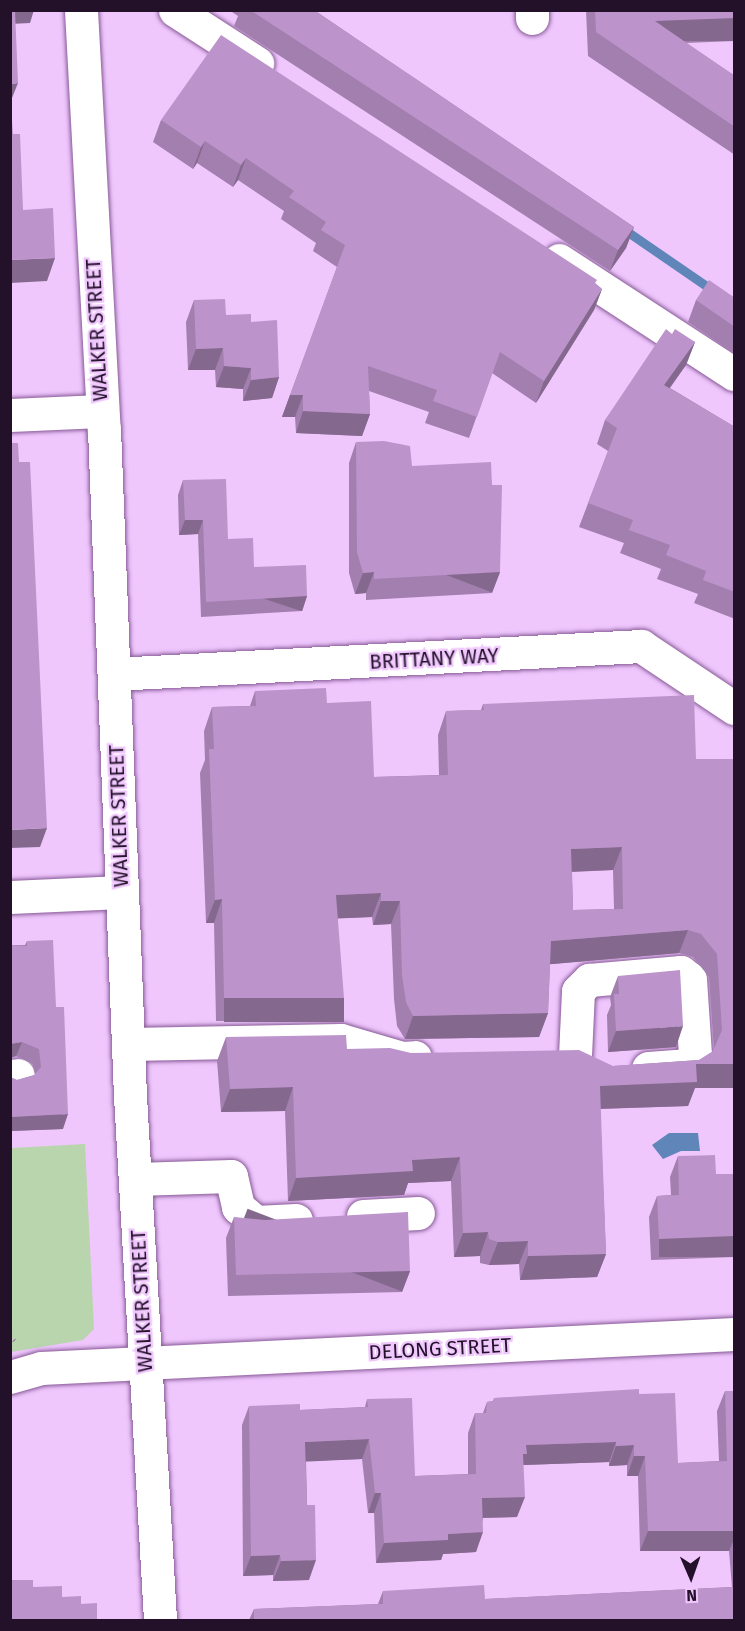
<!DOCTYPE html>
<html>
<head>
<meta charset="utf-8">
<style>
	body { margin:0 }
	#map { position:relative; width:745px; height:1631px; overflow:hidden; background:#efc7fd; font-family:"Fira Sans",sans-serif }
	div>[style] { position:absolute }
	.green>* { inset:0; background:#b8d5ad }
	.water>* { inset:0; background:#5f85b9 }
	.stream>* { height:9px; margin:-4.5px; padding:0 4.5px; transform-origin:4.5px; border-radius:4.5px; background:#5f85b9 }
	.path>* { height:4px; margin-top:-2px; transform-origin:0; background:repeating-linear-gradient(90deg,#a585b0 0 1.5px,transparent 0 6px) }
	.roads { filter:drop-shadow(0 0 2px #875996) drop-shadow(0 0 2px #875996) }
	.minor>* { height:33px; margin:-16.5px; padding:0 16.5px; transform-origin:16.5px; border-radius:16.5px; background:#fff }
	.major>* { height:33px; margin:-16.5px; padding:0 16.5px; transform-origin:16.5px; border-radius:16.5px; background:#fff }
	.wall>* { inset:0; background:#a27faf }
	.shaded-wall>* { inset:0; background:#84688e; transform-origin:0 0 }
	.building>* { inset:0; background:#bc94cb }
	span { translate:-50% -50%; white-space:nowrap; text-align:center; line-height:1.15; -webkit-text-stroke:4.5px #efc7fd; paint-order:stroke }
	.street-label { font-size:20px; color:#231029 }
	.frame { position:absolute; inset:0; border:12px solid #231029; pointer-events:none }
	.north { position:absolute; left:661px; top:1547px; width:60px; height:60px; -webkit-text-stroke:4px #efc7fd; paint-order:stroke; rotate:178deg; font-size:16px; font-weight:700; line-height:24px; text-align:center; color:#231029 }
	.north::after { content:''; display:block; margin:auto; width:21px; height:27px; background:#231029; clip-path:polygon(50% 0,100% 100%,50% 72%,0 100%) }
</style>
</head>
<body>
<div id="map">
	<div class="green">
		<div style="clip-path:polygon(85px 1144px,94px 1329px,83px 1340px,11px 1352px,11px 1148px)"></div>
	</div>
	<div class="water">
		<div style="clip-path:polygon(669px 1133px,698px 1133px,700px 1151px,681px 1151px,663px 1159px,652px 1145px)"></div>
	</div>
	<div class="stream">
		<div style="left:622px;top:228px;width:136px;rotate:34.5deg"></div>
	</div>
	<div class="path">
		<div style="left:10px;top:1335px;width:10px;rotate:53deg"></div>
	</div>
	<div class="roads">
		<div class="minor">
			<div style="left:175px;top:10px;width:98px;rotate:32.9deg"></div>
			<div style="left:532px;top:10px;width:8px;rotate:90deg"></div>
			<div style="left:559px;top:260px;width:209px;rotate:33.1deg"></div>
			<div style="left:10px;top:415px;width:91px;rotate:-2.5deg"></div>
			<div style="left:114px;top:674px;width:528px;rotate:-3.04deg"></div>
			<div style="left:641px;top:646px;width:112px;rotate:33.7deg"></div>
			<div style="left:10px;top:897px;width:112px;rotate:-2.6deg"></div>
			<div style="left:129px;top:1044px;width:212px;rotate:-1.1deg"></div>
			<div style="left:341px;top:1040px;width:64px;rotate:16.4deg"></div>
			<div style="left:402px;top:1058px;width:13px;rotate:-4deg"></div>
			<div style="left:575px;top:1055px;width:64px;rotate:-87.3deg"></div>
			<div style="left:578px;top:991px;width:16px;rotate:-45deg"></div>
			<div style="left:589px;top:980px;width:92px;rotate:-5deg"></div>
			<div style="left:681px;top:972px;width:11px;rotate:38deg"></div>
			<div style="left:690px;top:979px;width:76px;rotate:86.2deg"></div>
			<div style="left:695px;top:1055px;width:12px;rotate:121deg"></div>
			<div style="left:689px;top:1065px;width:41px;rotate:175.8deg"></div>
			<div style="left:10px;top:1076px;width:8px;rotate:-7deg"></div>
			<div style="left:136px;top:1179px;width:95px;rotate:-1.8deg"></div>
			<div style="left:231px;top:1176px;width:32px;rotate:77deg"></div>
			<div style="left:238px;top:1207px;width:23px;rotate:40deg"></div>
			<div style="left:256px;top:1222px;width:40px;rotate:-2.9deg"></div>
			<div style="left:363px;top:1216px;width:55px;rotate:-3.1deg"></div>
			<div style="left:10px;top:1377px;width:32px;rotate:-16deg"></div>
			<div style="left:41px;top:1368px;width:694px;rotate:-2.81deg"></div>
		</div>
		<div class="major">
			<div style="left:81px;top:10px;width:420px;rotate:86.9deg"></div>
			<div style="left:104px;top:429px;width:668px;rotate:87.77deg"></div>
			<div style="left:130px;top:1096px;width:525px;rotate:86.72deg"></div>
		</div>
	</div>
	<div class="wall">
		<div style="clip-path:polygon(229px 10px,314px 10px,634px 227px,626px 248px,610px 271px,234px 26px,238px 16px)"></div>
		<div style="clip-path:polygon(586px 10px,735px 10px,735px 41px,686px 43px,735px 76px,735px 155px,588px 56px)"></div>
		<div style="clip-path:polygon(161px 120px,596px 284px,602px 289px,594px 310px,536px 403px,492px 373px,469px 438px,425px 423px,429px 412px,369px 391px,370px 414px,362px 436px,296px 433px,295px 417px,282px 417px,337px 267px,313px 251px,316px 243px,281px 219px,284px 211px,238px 180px,233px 187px,197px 163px,193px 169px,153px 142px)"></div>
		<div style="clip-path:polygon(735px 298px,735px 354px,688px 322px,696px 300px)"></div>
		<div style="clip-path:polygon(194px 300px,226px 315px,251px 322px,279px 377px,272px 398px,243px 401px,243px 389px,216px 387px,215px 370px,188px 370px,186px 322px)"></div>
		<div style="clip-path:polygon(672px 334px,695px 342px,686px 365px,670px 388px,735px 427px,735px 619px,694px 603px,698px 594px,657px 579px,661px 569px,620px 553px,624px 543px,579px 527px,608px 451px,597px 444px,605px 420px)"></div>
		<div style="clip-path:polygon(356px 442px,412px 466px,492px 485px,500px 572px,492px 593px,366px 600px,366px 593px,355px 594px,349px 573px,349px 463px)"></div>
		<div style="clip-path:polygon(183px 480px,228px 539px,254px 567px,307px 596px,302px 611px,201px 617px,198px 534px,179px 535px,178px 495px)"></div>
		<div style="clip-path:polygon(evenodd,255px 691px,327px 703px,374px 777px,439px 775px,438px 735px,446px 711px,481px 710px,483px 704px,696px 759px,735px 759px,735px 1088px,695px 1088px,688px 1106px,600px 1109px,606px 1254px,597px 1277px,520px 1280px,519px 1264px,489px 1265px,480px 1263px,480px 1256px,454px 1257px,451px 1181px,408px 1183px,404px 1195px,288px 1201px,285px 1111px,221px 1112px,217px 1061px,226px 1037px,347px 1049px,613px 1066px,699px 1060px,714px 1051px,709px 977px,693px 957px,679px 953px,550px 964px,548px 1013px,539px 1037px,405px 1039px,397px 1026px,394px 999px,391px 924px,373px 925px,372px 917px,338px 918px,335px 1021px,216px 1021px,214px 923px,206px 923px,200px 773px,205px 760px,204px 731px,212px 707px,250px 706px,255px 691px,613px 870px,614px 909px,573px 910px,572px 872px,613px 870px)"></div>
		<div style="clip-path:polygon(27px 941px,56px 1007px,63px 1129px,10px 1131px,10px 1077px,17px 1080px,35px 1075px,33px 1064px,16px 1056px,10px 1058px,10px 945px,25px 945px)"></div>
		<div style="clip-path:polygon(618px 976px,676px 1047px,608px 1052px,607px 1015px,611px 1005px,610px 997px)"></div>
		<div style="clip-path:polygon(678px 1156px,716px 1174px,735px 1174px,735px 1257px,651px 1260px,649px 1217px,657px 1196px,671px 1195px,670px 1177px)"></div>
		<div style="clip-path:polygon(234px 1217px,410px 1271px,402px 1292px,228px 1296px,226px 1238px)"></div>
		<div style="clip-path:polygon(725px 1391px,735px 1391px,735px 1620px,249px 1620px,254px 1609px,378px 1604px,383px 1591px,485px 1599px,732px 1587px,729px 1551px,640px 1551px,638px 1476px,627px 1476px,627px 1465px,609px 1466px,609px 1462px,523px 1465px,517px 1517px,483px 1518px,476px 1552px,443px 1554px,441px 1560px,376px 1563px,374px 1513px,368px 1513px,362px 1459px,306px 1461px,309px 1580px,273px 1581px,273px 1575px,243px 1576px,242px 1425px,249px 1406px,300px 1410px,365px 1407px,367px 1399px,415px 1476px,468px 1474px,468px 1433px,475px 1413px,483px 1413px,487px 1402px,493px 1401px,494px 1398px,639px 1394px,678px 1463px,719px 1461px,717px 1411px)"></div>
	</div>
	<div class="shaded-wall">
		<div style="clip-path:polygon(11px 10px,34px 10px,30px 23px,10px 24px)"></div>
		<div style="left:735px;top:18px;width:23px;height:80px;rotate:90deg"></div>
		<div style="clip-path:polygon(18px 83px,10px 103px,11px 84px)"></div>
		<div style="clip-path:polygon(205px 141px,197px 163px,193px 169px,201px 147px)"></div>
		<div style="clip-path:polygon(246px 158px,238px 180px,233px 187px,241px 165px)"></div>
		<div style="clip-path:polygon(634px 227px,626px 248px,610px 271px,618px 250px)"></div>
		<div style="clip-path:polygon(55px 258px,47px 281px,10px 283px,10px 260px)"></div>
		<div style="clip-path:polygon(602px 289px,594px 310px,536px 403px,544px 381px)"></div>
		<div style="clip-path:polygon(695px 342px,686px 365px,655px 408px,664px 385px)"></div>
		<div style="clip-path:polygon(223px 348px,215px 370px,188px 370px,196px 349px)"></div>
		<div style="clip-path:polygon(224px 366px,251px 368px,243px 389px,216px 387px)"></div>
		<div style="clip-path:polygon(279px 377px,272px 398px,243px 401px,251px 380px)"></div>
		<div style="clip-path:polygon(290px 395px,303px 395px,295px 417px,282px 417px)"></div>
		<div style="clip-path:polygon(303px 411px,370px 414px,362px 436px,296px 433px)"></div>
		<div style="clip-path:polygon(185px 520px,203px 520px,198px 534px,179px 535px)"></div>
		<div style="clip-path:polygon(374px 572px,366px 593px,355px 594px,363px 573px)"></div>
		<div style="left:500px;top:572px;width:22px;height:126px;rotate:111deg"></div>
		<div style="left:307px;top:596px;width:16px;height:101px;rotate:108deg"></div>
		<div style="clip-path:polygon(47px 828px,40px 847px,10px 848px,10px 830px)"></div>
		<div style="clip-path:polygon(622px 847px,613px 870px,562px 872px,571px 849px)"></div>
		<div style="clip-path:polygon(381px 893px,372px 917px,327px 919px,336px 895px)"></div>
		<div style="clip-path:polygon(222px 899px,214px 923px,206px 923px,215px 900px)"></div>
		<div style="clip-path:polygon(381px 901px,400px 901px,391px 924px,373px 925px)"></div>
		<div style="clip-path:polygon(688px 930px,679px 953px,542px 965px,551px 941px)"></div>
		<div style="left:224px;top:998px;width:120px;height:24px"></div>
		<div style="clip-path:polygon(548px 1013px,539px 1037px,405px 1039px,413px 1016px)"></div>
		<div style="clip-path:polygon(683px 1026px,676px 1047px,608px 1052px,616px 1031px)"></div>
		<div style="clip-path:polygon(22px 1042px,16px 1056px,10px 1058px,10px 1044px)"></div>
		<div style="clip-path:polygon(696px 1064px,735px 1064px,735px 1088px,695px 1088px,688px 1106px,591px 1109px,600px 1086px)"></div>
		<div style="clip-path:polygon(293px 1087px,285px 1111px,221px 1112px,230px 1089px)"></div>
		<div style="clip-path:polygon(68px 1114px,63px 1129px,10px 1131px,10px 1117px)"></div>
		<div style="clip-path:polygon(460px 1157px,451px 1181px,408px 1183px,404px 1195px,288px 1201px,296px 1178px,412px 1160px)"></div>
		<div style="clip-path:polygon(488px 1232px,480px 1256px,454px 1257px,463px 1233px)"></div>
		<div style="left:735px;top:1236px;width:21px;height:76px;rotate:90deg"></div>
		<div style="clip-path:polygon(528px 1241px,519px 1264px,489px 1265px,498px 1242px)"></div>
		<div style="clip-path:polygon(606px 1254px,597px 1277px,520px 1280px,528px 1256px)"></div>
		<div style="left:410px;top:1271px;width:22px;height:174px;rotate:111deg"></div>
		<div style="clip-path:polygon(369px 1439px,362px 1459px,298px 1462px,305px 1442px)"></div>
		<div style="clip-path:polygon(616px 1442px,609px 1462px,523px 1465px,516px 1474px,526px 1445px)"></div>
		<div style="clip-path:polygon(634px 1445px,627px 1465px,609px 1466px,616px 1446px)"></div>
		<div style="clip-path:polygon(634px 1456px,645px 1456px,638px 1476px,627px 1476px)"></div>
		<div style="clip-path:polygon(375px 1493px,381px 1493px,374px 1513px,368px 1513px)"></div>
		<div style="clip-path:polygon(525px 1497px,517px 1517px,475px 1518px,482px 1498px)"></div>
		<div style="clip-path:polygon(648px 1531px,735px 1531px,735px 1537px,729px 1551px,640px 1551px)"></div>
		<div style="clip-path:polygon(483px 1532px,476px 1552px,443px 1554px,441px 1560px,376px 1563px,384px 1543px,448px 1534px)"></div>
		<div style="clip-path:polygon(280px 1555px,273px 1575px,243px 1576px,251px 1556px)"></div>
		<div style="clip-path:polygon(316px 1560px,309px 1580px,273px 1581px,281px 1561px)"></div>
	</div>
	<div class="building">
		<div style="clip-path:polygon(10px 10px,15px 10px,18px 83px,11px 84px,11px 106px,13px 134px,20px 134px,23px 210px,53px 208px,55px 258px,10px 260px)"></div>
		<div style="clip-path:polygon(250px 10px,314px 10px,634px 227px,618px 250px)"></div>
		<div style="clip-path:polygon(595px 10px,735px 10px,735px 18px,655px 21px,735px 76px,735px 127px,596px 32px)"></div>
		<div style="clip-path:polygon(221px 35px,597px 280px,595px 283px,602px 289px,544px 381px,500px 352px,477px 417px,433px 401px,437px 390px,368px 366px,370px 414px,303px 411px,303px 395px,290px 395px,345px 245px,321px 230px,326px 222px,289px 197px,294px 191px,246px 158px,241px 165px,205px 141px,201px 147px,161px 120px)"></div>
		<div style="clip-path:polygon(709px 280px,735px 298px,735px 327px,696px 300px)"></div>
		<div style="clip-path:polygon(225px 299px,226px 315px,251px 314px,251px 322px,277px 320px,279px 377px,251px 380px,251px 368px,224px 366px,223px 348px,196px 349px,194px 300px)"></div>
		<div style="clip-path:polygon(666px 329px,672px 334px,675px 329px,695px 342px,664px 385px,735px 427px,735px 592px,703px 580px,706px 571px,666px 555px,670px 545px,629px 530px,633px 520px,588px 503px,617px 428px,605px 420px)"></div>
		<div style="clip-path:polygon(384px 441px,410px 446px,412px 466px,491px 462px,492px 485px,502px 485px,500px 572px,374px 579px,374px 572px,363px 573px,357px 552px,356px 442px)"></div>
		<div style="clip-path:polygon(10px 443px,18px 443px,19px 462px,30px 462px,47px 828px,10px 830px)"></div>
		<div style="clip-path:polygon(226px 479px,228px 539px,253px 538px,254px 567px,306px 565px,307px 596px,206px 602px,203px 520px,185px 520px,183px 480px)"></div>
		<div style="clip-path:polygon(evenodd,326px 688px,327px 703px,371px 701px,374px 777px,448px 775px,446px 711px,484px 710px,483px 704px,694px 695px,696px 759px,735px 759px,735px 1064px,696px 1064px,697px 1082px,600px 1086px,606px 1254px,528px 1256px,528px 1241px,498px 1242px,489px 1239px,488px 1232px,463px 1233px,460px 1157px,412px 1160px,413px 1171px,296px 1178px,293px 1087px,230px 1089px,226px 1037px,346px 1035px,347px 1049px,390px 1048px,411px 1053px,579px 1050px,613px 1066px,699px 1060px,713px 1051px,722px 1030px,717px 954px,701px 934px,688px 930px,551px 941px,548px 1013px,413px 1016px,406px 1002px,402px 975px,400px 901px,381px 901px,381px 893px,336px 895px,344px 998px,224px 998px,222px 899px,215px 900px,209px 749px,214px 749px,212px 707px,256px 706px,255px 691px,326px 688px,622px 847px,623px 909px,573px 910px,571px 849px,622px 847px)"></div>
		<div style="clip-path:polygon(53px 940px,56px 1007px,64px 1007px,68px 1114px,10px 1117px,10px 1077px,17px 1080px,34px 1075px,41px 1067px,39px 1049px,22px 1042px,10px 1044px,10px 945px,27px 946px,27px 941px)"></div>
		<div style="clip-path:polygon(680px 970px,683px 1026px,616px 1031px,614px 994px,619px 994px,618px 976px)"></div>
		<div style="clip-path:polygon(715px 1155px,716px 1174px,735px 1174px,735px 1236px,659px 1239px,657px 1196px,679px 1195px,678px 1156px)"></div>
		<div style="clip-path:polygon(408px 1212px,410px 1271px,236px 1275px,234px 1217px,265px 1220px)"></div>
		<div style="clip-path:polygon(639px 1389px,639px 1394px,675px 1393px,678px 1463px,727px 1461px,725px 1391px,735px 1391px,735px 1531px,648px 1531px,645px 1456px,634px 1456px,634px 1445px,616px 1446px,616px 1442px,526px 1445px,527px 1454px,523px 1454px,525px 1497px,482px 1498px,483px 1532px,448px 1534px,448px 1540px,384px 1543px,381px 1493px,375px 1493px,369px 1439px,305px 1442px,307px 1505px,315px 1505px,316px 1560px,281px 1561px,280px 1555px,251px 1556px,249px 1406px,300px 1404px,300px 1410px,368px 1407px,367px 1399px,412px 1398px,415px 1476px,476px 1474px,475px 1413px,486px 1413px,487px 1402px,494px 1401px,494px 1398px)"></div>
		<div style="clip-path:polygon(10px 1580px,33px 1580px,33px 1587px,62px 1586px,62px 1597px,81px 1596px,81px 1604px,97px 1603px,97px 1620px,10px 1620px)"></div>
		<div style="clip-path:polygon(484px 1585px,485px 1599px,735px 1587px,735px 1620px,254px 1620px,254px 1609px,383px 1604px,383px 1591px)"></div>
	</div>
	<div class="street-label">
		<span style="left:97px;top:330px;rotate:-93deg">WALKER STREET</span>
		<span style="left:434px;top:659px;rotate:-3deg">BRITTANY WAY</span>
		<span style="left:119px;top:816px;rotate:-92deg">WALKER STREET</span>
		<span style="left:142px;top:1301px;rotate:-93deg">WALKER STREET</span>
		<span style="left:440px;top:1349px;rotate:-3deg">DELONG STREET</span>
	</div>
	<div class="frame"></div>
	<div class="north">N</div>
</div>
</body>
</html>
